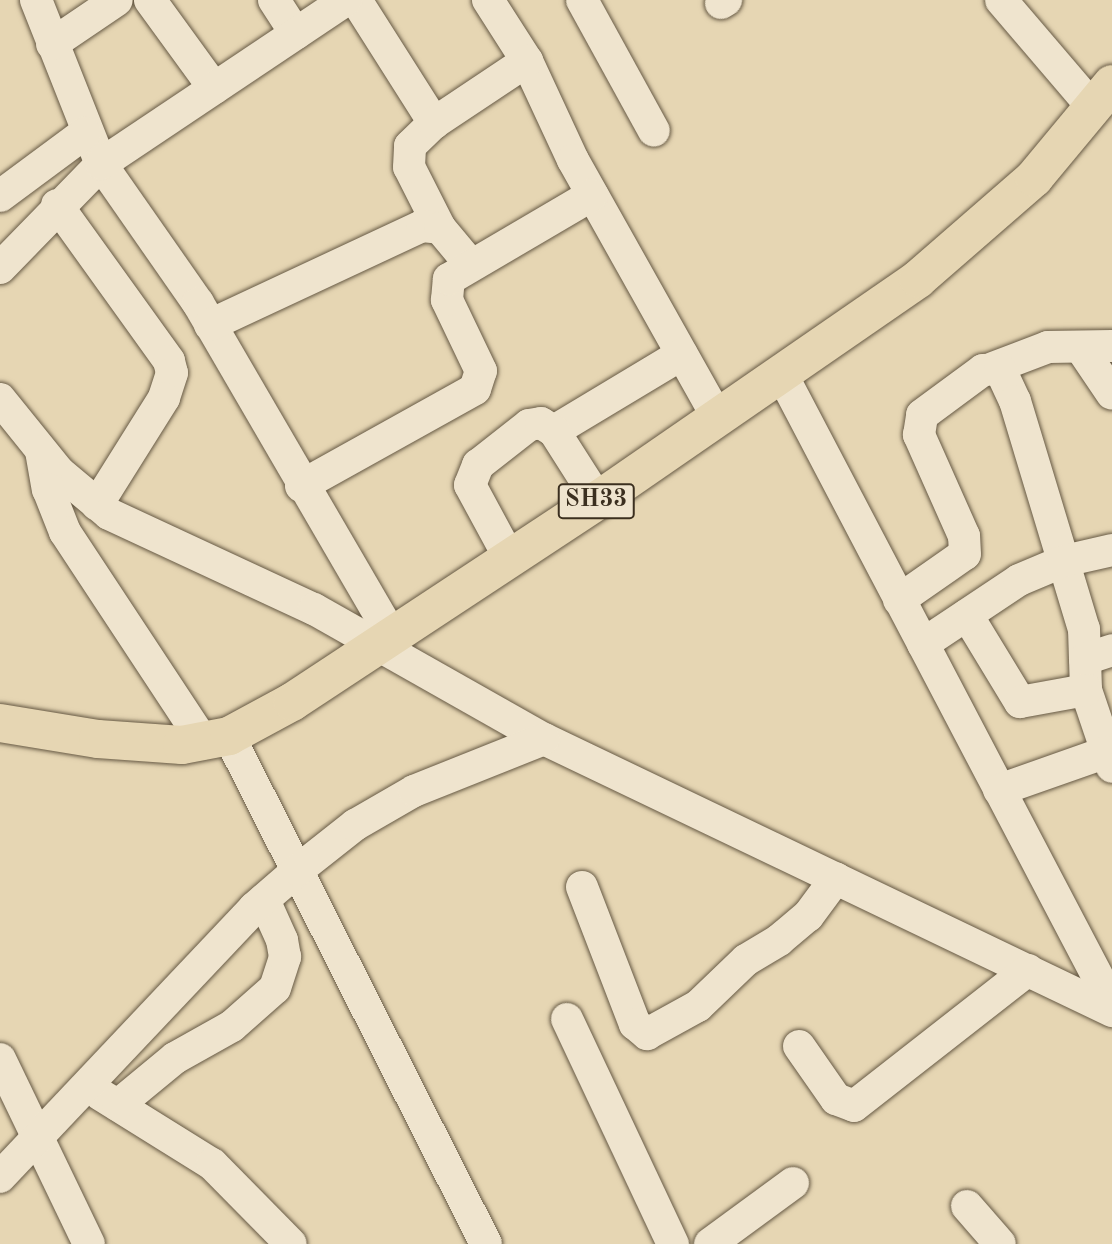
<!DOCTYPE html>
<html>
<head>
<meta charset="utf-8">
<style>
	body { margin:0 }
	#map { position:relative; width:1112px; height:1244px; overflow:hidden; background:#e6d6b3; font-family:"Old Standard TT",serif }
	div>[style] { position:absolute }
	.roads { filter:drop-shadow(0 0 2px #665944) drop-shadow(0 0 2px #665944) }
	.minor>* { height:32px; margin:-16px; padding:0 16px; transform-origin:16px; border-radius:16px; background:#efe4ce }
	.major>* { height:38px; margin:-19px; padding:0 19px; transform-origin:19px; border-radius:19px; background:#e6d6b3 }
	span { translate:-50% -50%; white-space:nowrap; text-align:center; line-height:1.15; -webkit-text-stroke:5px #efe4ce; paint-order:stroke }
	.shield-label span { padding:2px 5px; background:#efe4ce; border:2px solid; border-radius:5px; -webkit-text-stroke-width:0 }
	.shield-label { font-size:24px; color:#3b2f1f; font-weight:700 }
</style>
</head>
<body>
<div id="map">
	<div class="roads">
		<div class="minor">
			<div style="left:36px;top:0;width:176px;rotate:68.4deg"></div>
			<div style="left:101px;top:164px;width:169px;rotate:55.1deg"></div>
			<div style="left:198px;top:303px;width:388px;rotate:59.8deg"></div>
			<div style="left:150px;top:0;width:109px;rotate:54deg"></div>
			<div style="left:274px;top:0;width:40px;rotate:57.1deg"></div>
			<div style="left:356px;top:0;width:146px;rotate:57.6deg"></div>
			<div style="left:488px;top:0;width:72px;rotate:57.4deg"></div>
			<div style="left:527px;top:61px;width:109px;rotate:65.1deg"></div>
			<div style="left:573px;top:160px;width:295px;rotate:60.7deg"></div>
			<div style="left:582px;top:0;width:149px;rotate:61.2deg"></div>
			<div style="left:1001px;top:0;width:143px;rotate:49.5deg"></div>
			<div style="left:721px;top:3px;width:6px;rotate:-31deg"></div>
			<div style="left:52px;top:44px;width:78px;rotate:-34.1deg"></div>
			<div style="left:0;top:196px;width:106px;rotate:-36.5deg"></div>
			<div style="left:57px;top:205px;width:192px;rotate:54.3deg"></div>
			<div style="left:169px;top:361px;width:12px;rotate:76deg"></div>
			<div style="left:172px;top:373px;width:26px;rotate:108deg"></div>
			<div style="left:164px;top:398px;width:126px;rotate:122.1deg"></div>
			<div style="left:440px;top:228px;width:68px;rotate:-116.9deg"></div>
			<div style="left:409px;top:167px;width:21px;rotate:-87deg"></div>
			<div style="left:410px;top:146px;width:33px;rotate:-44deg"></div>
			<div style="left:434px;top:123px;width:112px;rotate:-33.7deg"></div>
			<div style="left:0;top:268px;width:145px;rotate:-45.8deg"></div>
			<div style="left:101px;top:164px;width:295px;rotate:-33.8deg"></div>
			<div style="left:210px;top:325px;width:234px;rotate:-25deg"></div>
			<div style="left:422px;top:226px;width:18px;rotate:6deg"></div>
			<div style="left:440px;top:228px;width:47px;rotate:50.2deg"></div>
			<div style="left:1081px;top:348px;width:55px;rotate:56deg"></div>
			<div style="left:993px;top:368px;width:59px;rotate:-20.9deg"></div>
			<div style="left:1048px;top:347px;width:64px;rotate:-0.9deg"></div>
			<div style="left:781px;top:373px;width:713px;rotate:62.32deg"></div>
			<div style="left:0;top:399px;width:94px;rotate:51.1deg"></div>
			<div style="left:59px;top:472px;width:65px;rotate:40deg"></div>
			<div style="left:109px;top:514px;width:226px;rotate:24.9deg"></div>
			<div style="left:314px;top:609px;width:264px;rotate:29.5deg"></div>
			<div style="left:544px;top:739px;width:630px;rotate:25.59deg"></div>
			<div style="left:554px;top:431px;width:149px;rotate:-31deg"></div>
			<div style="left:41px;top:451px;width:39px;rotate:80deg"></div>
			<div style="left:48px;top:489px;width:46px;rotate:68.4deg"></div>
			<div style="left:65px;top:532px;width:253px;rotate:56.6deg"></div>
			<div style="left:301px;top:486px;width:199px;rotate:-29.1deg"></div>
			<div style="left:475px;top:389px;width:19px;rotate:-72deg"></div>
			<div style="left:481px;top:371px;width:79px;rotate:-115.6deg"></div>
			<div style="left:447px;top:300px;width:21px;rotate:-85deg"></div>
			<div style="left:449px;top:279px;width:166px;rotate:-30.4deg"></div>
			<div style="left:510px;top:559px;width:84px;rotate:-118.4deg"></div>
			<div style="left:470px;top:485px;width:22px;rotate:-68deg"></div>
			<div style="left:478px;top:465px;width:65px;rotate:-38.1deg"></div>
			<div style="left:529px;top:425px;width:12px;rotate:-9deg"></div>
			<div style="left:541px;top:423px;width:15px;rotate:32deg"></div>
			<div style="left:554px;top:431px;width:82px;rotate:57.5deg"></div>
			<div style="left:899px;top:600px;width:80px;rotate:-34.9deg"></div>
			<div style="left:965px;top:554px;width:18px;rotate:-93deg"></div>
			<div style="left:964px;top:536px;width:111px;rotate:-114deg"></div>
			<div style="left:919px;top:435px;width:20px;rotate:-81deg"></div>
			<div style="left:922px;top:415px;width:76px;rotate:-36.4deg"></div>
			<div style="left:983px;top:370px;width:17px;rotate:-3deg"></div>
			<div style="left:1000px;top:369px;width:35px;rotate:65deg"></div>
			<div style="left:1015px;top:401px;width:238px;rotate:73.2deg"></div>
			<div style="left:1084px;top:629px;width:61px;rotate:88.1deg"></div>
			<div style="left:1086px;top:690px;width:81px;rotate:71.3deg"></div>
			<div style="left:967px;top:615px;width:102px;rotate:58.7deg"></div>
			<div style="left:1020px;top:702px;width:67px;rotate:-10.3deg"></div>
			<div style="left:923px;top:644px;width:115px;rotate:-33.7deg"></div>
			<div style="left:1019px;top:580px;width:49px;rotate:-22.9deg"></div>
			<div style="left:1064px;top:561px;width:49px;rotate:-12.9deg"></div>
			<div style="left:1085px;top:659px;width:28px;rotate:-18deg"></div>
			<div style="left:229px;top:736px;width:569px;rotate:63.16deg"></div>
			<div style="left:999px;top:790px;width:114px;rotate:-19.4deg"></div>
			<div style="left:582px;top:887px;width:147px;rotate:68.9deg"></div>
			<div style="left:635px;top:1024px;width:16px;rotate:40deg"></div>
			<div style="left:647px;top:1034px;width:58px;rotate:-28.8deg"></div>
			<div style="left:698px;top:1006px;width:66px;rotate:-43.8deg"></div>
			<div style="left:746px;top:960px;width:39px;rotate:-31deg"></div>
			<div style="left:779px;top:940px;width:38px;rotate:-40deg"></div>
			<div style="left:808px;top:916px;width:47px;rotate:-53.6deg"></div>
			<div style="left:567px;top:1019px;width:249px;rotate:64.8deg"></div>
			<div style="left:799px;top:1046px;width:65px;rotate:55.1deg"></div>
			<div style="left:836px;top:1099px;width:19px;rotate:21deg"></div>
			<div style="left:854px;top:1106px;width:221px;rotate:-38deg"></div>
			<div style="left:0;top:1059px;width:205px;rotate:64.3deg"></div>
			<div style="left:101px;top:1095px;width:131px;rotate:31.9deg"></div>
			<div style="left:212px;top:1164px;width:112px;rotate:45.4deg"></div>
			<div style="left:118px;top:1105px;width:74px;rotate:-39.5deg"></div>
			<div style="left:175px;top:1058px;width:65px;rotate:-29.3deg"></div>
			<div style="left:232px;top:1026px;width:57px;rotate:-41.5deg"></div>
			<div style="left:275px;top:988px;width:33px;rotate:-72deg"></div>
			<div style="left:285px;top:957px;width:17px;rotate:-100deg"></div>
			<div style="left:282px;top:940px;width:44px;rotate:-114.2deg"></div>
			<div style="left:0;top:1177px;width:370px;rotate:-46.6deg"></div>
			<div style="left:254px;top:908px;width:58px;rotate:-40.8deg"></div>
			<div style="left:298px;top:870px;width:73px;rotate:-38.3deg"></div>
			<div style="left:355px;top:825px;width:68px;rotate:-30deg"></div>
			<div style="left:414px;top:791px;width:140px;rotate:-21.8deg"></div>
			<div style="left:967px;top:1206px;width:50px;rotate:49deg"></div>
			<div style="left:710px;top:1244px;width:103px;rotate:-36.3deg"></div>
		</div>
		<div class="major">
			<div style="left:0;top:723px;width:99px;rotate:9.3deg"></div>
			<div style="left:98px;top:739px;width:84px;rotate:4.1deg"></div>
			<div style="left:182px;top:745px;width:48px;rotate:-10.8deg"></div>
			<div style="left:229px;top:736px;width:72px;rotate:-28.4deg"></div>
			<div style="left:292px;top:702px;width:367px;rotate:-33.4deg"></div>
			<div style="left:598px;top:500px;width:389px;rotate:-34.6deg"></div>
			<div style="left:918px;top:279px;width:154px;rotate:-41deg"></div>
			<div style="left:1034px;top:178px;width:122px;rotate:-50.3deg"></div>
		</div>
	</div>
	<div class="shield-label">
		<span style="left:596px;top:501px">SH33</span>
	</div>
</div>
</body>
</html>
